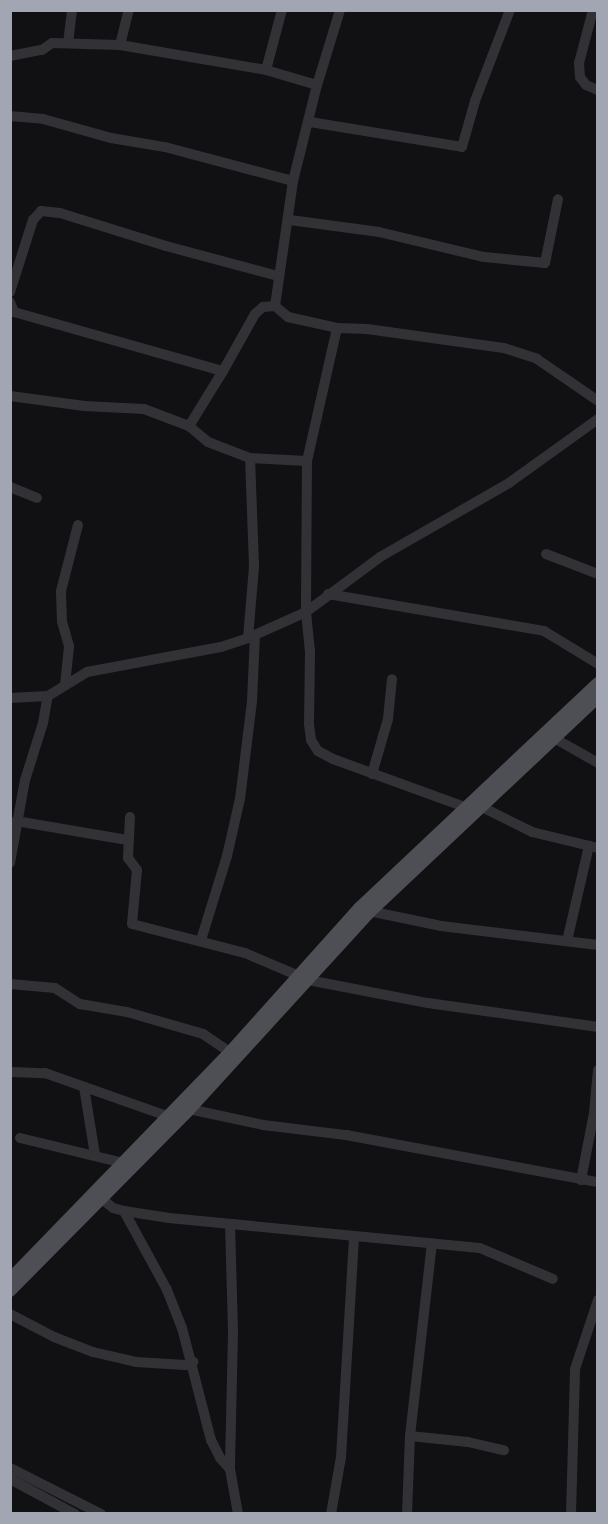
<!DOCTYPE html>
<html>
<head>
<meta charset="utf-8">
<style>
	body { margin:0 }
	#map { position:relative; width:608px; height:1524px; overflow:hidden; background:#111012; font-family:Rubik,sans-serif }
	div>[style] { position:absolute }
	.minor>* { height:10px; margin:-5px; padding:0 5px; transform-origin:5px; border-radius:5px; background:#323236 }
	.major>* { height:12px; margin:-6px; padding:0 6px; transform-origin:6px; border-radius:6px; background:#4e4f55 }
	span { translate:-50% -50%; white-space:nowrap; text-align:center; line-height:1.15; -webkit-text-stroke:4.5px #0c0b0d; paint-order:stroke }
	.frame { position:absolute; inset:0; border:12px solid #a2a5b2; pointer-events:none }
</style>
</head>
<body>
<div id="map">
	<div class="minor">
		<div style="left:340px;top:10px;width:78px;rotate:107deg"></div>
		<div style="left:317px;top:85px;width:99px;rotate:104deg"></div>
		<div style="left:293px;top:181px;width:126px;rotate:98.2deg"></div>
		<div style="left:275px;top:306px;width:17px;rotate:40deg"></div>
		<div style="left:288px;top:317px;width:50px;rotate:12.7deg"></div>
		<div style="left:337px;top:328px;width:30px;rotate:2deg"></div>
		<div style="left:367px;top:329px;width:138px;rotate:7.9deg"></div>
		<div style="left:504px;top:348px;width:35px;rotate:18deg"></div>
		<div style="left:537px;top:359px;width:74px;rotate:34.5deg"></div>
		<div style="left:593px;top:10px;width:55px;rotate:104.8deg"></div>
		<div style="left:579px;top:63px;width:14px;rotate:86deg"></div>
		<div style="left:580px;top:77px;width:10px;rotate:53deg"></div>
		<div style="left:586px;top:85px;width:13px;rotate:23deg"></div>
		<div style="left:68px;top:43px;width:33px;rotate:-83deg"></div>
		<div style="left:120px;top:45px;width:36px;rotate:-76deg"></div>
		<div style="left:10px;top:56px;width:33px;rotate:-11deg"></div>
		<div style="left:42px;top:50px;width:12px;rotate:-35deg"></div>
		<div style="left:52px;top:43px;width:68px;rotate:1.7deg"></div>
		<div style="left:120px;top:45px;width:148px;rotate:9.7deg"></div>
		<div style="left:266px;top:70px;width:53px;rotate:16.4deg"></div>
		<div style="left:266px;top:70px;width:62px;rotate:-75.1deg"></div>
		<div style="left:10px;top:116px;width:33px;rotate:5deg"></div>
		<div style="left:43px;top:119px;width:71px;rotate:15.6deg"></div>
		<div style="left:111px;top:138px;width:55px;rotate:9.5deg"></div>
		<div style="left:165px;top:147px;width:132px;rotate:14.9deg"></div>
		<div style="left:310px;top:122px;width:154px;rotate:9.3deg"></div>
		<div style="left:462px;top:147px;width:48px;rotate:-74.2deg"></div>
		<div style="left:475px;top:101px;width:97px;rotate:-69deg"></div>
		<div style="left:290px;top:220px;width:90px;rotate:7.7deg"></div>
		<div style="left:379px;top:232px;width:108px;rotate:13.4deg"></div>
		<div style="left:484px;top:257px;width:61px;rotate:5.6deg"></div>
		<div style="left:545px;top:263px;width:65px;rotate:-78.5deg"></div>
		<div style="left:10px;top:292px;width:76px;rotate:-72.3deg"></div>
		<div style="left:33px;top:220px;width:12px;rotate:-48deg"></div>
		<div style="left:41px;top:211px;width:19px;rotate:6deg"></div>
		<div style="left:60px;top:213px;width:111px;rotate:17.3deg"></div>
		<div style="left:166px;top:246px;width:116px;rotate:15deg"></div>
		<div style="left:10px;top:302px;width:11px;rotate:68deg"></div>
		<div style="left:14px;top:312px;width:217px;rotate:15.8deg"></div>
		<div style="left:223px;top:371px;width:65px;rotate:121.7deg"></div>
		<div style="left:337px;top:328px;width:136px;rotate:102.7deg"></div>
		<div style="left:307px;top:461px;width:151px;rotate:90.4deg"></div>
		<div style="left:306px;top:612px;width:40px;rotate:84.3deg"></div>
		<div style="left:310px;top:652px;width:72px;rotate:90.8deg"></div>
		<div style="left:309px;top:724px;width:16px;rotate:83deg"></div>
		<div style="left:311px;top:740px;width:13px;rotate:58deg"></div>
		<div style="left:318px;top:751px;width:17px;rotate:28deg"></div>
		<div style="left:333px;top:759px;width:140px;rotate:20deg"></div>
		<div style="left:223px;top:371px;width:65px;rotate:-60.7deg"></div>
		<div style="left:255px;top:314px;width:11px;rotate:-41deg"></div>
		<div style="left:263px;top:307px;width:12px;rotate:-5deg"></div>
		<div style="left:10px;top:396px;width:75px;rotate:7.7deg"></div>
		<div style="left:84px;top:406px;width:60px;rotate:2.9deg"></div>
		<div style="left:144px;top:409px;width:48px;rotate:20.7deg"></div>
		<div style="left:189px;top:426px;width:25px;rotate:40deg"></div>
		<div style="left:208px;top:442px;width:45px;rotate:20.9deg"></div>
		<div style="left:250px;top:458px;width:57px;rotate:3deg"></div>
		<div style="left:10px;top:487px;width:29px;rotate:22deg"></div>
		<div style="left:546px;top:554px;width:56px;rotate:21deg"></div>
		<div style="left:328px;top:594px;width:219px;rotate:9.7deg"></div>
		<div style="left:544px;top:631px;width:63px;rotate:31.4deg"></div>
		<div style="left:248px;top:638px;width:72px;rotate:-85.2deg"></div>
		<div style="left:254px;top:566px;width:108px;rotate:-92.1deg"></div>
		<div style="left:65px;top:685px;width:39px;rotate:-84deg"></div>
		<div style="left:69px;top:646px;width:26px;rotate:-106deg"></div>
		<div style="left:62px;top:621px;width:30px;rotate:-92deg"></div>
		<div style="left:61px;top:591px;width:68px;rotate:-75.6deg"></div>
		<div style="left:10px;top:698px;width:38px;rotate:-3deg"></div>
		<div style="left:48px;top:696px;width:46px;rotate:-31.6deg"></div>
		<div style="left:87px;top:672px;width:136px;rotate:-10.6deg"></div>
		<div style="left:221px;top:647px;width:28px;rotate:-18deg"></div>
		<div style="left:248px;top:638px;width:64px;rotate:-24.1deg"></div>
		<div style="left:306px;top:612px;width:92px;rotate:-36.6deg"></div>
		<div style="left:380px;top:557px;width:149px;rotate:-29.8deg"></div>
		<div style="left:509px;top:483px;width:110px;rotate:-35.7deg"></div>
		<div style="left:554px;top:738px;width:51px;rotate:29.6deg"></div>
		<div style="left:372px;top:774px;width:57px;rotate:-73.8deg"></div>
		<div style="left:388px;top:719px;width:40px;rotate:-84.3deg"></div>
		<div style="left:482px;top:807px;width:56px;rotate:26.6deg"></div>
		<div style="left:532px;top:832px;width:68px;rotate:13.6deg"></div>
		<div style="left:130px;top:817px;width:41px;rotate:92.8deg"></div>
		<div style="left:128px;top:858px;width:15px;rotate:53deg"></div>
		<div style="left:137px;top:870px;width:54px;rotate:95.3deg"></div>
		<div style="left:132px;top:924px;width:117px;rotate:14.4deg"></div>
		<div style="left:245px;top:953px;width:59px;rotate:23.1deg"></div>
		<div style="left:16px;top:821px;width:113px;rotate:9.7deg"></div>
		<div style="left:10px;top:863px;width:84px;rotate:-79.8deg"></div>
		<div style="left:25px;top:780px;width:60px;rotate:-72.5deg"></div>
		<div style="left:43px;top:723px;width:27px;rotate:-80deg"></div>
		<div style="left:364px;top:910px;width:79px;rotate:11.7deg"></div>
		<div style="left:441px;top:926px;width:158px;rotate:6.9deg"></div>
		<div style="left:201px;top:940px;width:88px;rotate:-72.8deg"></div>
		<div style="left:227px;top:856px;width:58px;rotate:-77.2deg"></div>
		<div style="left:240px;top:799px;width:99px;rotate:-83deg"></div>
		<div style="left:252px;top:701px;width:66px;rotate:-87.4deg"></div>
		<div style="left:567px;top:941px;width:98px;rotate:-77deg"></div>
		<div style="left:308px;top:980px;width:122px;rotate:10.9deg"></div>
		<div style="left:428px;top:1003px;width:172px;rotate:8deg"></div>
		<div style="left:10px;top:984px;width:45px;rotate:5.1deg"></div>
		<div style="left:55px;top:988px;width:30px;rotate:33deg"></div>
		<div style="left:80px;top:1004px;width:48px;rotate:9.7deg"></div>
		<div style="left:127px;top:1012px;width:79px;rotate:16.1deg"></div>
		<div style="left:203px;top:1034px;width:32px;rotate:34deg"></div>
		<div style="left:10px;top:1072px;width:35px;rotate:2deg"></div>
		<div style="left:45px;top:1073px;width:129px;rotate:19.4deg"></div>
		<div style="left:84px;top:1087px;width:69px;rotate:80.8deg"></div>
		<div style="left:184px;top:1108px;width:81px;rotate:12.1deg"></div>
		<div style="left:263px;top:1125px;width:84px;rotate:6.9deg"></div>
		<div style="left:346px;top:1135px;width:256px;rotate:10.6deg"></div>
		<div style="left:20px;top:1138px;width:106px;rotate:13.6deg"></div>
		<div style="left:581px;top:1180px;width:68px;rotate:-79deg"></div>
		<div style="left:594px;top:1113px;width:43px;rotate:-84.7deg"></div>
		<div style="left:102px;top:1199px;width:14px;rotate:39deg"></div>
		<div style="left:113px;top:1208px;width:11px;rotate:15deg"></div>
		<div style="left:124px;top:1211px;width:46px;rotate:8.8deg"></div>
		<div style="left:169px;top:1218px;width:312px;rotate:5.5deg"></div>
		<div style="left:480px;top:1248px;width:79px;rotate:23deg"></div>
		<div style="left:124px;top:1211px;width:90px;rotate:61.4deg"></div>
		<div style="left:167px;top:1290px;width:41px;rotate:68.5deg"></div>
		<div style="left:182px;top:1328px;width:116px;rotate:75.5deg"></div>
		<div style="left:211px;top:1440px;width:20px;rotate:63deg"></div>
		<div style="left:220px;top:1458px;width:15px;rotate:48deg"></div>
		<div style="left:230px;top:1224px;width:108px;rotate:88.4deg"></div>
		<div style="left:233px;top:1332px;width:137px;rotate:91.3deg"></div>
		<div style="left:230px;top:1469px;width:46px;rotate:79.9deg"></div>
		<div style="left:10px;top:1314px;width:50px;rotate:27.6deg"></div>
		<div style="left:54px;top:1337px;width:42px;rotate:21deg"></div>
		<div style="left:93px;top:1352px;width:44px;rotate:13.1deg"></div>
		<div style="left:136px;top:1362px;width:49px;rotate:3.5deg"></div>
		<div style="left:185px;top:1365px;width:9px;rotate:-21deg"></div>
		<div style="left:410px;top:1436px;width:58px;rotate:5.9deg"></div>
		<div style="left:468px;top:1442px;width:37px;rotate:13deg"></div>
		<div style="left:10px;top:1468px;width:102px;rotate:26.8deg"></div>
		<div style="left:10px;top:1479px;width:74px;rotate:28.3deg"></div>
		<div style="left:331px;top:1514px;width:58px;rotate:-80deg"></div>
		<div style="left:341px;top:1457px;width:221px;rotate:-86.6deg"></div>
		<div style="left:407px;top:1514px;width:78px;rotate:-87.8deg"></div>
		<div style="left:410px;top:1436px;width:194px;rotate:-83.5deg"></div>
		<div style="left:571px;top:1514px;width:145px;rotate:-88.4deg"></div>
		<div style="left:575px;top:1369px;width:73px;rotate:-71.6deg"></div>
	</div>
	<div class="major">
		<div style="left:10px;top:1279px;width:316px;rotate:-45.9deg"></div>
		<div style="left:230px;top:1052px;width:193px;rotate:-48.1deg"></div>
		<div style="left:359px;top:908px;width:328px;rotate:-43.3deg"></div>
		<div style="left:10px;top:1291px;width:255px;rotate:-45.3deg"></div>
		<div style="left:189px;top:1110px;width:267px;rotate:-47.6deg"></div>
		<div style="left:369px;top:913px;width:315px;rotate:-43.3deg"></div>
	</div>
	<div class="frame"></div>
</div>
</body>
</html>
